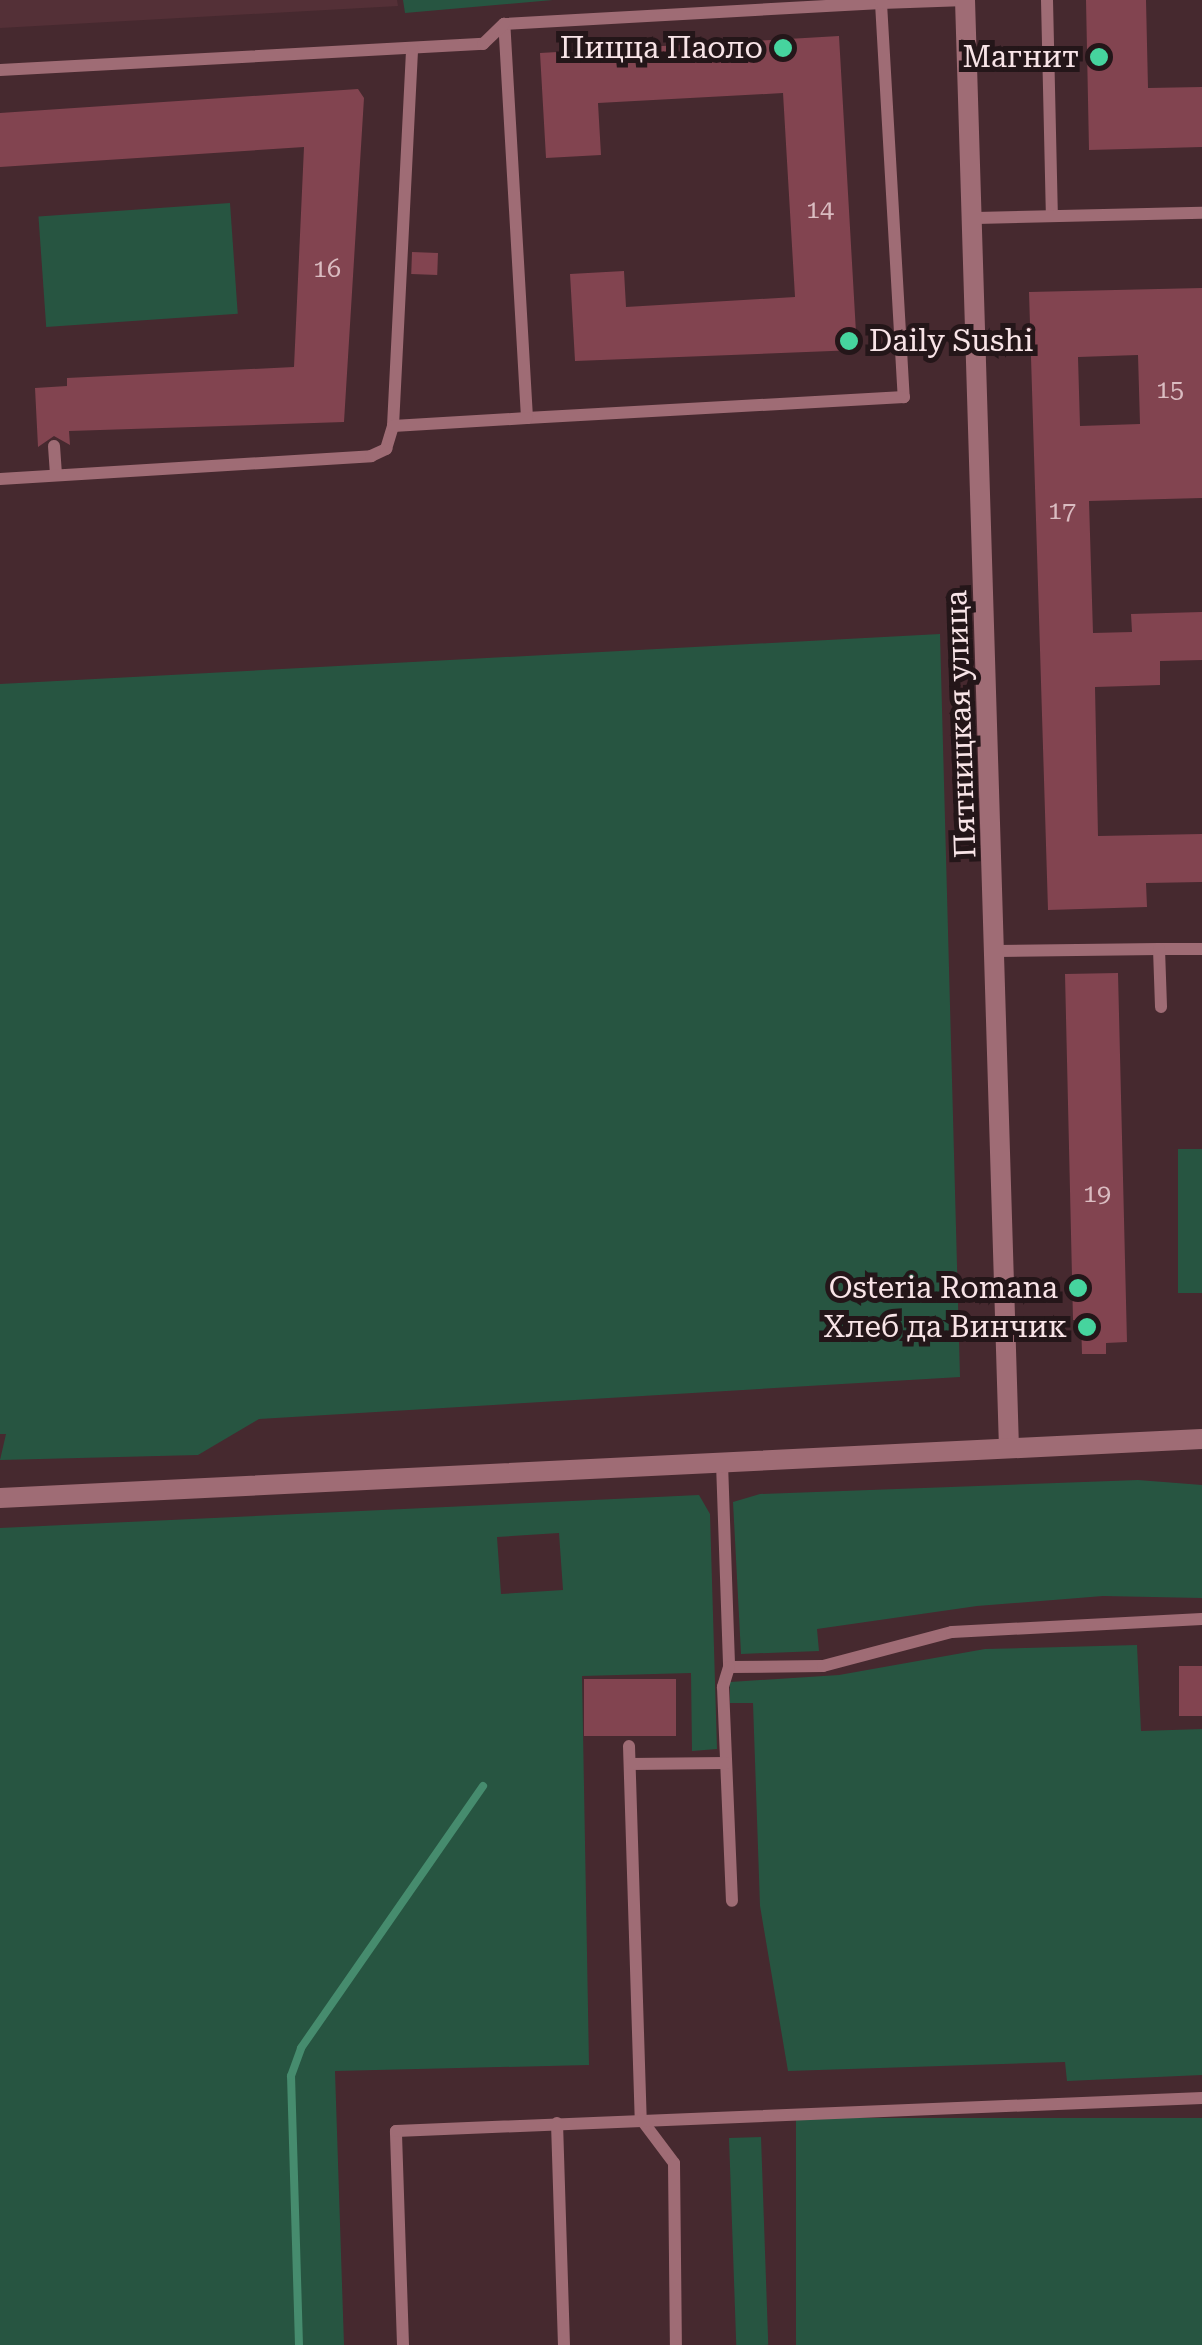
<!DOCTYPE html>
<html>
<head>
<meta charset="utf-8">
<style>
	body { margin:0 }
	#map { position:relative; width:1202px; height:2345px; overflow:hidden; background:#46292f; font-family:"Roboto Serif",serif }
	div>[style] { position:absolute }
	.built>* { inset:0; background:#543037 }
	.green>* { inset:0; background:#275541; transform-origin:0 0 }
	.stream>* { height:8px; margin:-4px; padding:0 4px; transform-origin:4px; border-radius:4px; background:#468c6e }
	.building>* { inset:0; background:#824450; transform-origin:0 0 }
	.service>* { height:12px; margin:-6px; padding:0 6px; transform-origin:6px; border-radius:6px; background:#9f6c75 }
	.minor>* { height:20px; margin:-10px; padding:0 10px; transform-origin:10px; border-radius:10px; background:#9f6c75 }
	.tertiary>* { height:20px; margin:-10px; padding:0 10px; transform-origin:10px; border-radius:10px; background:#9f6c75 }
	.dots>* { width:28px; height:28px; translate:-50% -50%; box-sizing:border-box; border:5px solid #241619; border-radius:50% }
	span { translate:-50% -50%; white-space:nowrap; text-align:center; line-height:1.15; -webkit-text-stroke:10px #241619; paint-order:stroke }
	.number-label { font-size:25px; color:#dabcc1 }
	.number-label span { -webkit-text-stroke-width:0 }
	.poi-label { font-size:30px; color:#f8e4e7 }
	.right { translate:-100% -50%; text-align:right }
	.left { translate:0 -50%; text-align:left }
	.street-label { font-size:30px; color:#f8e4e7 }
</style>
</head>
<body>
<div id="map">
	<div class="built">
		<div style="clip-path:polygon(0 0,397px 0,398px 6px,0 28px)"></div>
	</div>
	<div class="green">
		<div style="clip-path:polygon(403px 0,553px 0,405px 13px)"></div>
		<div style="left:230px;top:203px;width:111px;height:192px;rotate:86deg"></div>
		<div style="clip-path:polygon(940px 634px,960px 1377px,259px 1419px,198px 1455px,0 1460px,6px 1434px,0 1434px,0 684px)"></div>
		<div style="left:1202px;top:1149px;width:144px;height:24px;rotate:90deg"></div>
		<div style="clip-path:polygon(1138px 1480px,1202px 1485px,1202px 1598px,1103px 1596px,977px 1606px,817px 1629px,819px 1651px,741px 1654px,733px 1502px,760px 1494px)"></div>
		<div style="clip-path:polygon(evenodd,699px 1495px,710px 1514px,717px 1749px,692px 1751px,691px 1673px,582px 1676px,589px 2065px,335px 2071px,344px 2345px,0 2345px,0 1528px,699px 1495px,559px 1533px,563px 1590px,501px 1594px,497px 1537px,559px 1533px)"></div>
		<div style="clip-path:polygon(1137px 1645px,1141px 1731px,1202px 1729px,1202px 2075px,1067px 2081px,1065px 2062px,788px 2071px,760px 1906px,753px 1703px,730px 1703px,730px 1682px,839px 1675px,985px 1649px)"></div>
		<div style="left:1202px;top:2118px;width:227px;height:406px;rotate:90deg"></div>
		<div style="left:761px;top:2137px;width:208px;height:32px;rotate:88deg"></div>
	</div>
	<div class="stream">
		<div style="left:299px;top:2345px;width:269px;rotate:-91.7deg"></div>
		<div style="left:291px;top:2076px;width:30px;rotate:-70deg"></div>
		<div style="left:301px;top:2048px;width:319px;rotate:-55.2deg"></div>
	</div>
	<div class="building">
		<div style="clip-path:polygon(1086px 0,1146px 0,1148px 88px,1202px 87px,1202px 147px,1089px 150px)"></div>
		<div style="clip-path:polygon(839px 36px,857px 350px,575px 361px,570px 274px,624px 271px,626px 307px,795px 297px,783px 93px,598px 103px,601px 155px,546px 158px,540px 53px)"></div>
		<div style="clip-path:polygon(358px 89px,364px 98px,344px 422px,69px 431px,70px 445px,54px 436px,38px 447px,35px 388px,67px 386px,67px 378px,294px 367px,304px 147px,0 167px,0 113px)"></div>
		<div style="left:412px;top:252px;width:26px;height:22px;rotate:2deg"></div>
		<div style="clip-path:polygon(evenodd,1202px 288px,1202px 498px,1089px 501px,1093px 633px,1132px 632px,1131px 614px,1202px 612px,1202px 660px,1160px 661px,1160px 685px,1095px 687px,1098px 836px,1202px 834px,1202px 882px,1146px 883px,1147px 907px,1048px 910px,1029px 292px,1202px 288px,1138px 355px,1140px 424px,1080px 426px,1078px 357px,1138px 355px)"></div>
		<div style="clip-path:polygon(1118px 973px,1127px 1342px,1106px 1343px,1106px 1354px,1082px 1354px,1081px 1320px,1073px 1320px,1065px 974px)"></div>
		<div style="left:1202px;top:1666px;width:50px;height:23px;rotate:90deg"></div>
		<div style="left:676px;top:1679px;width:57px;height:92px;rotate:90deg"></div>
	</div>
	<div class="service">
		<div style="left:1047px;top:0;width:216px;rotate:88.7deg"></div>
		<div style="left:881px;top:3px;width:395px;rotate:86.7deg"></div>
		<div style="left:904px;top:397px;width:378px;rotate:176.8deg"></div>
		<div style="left:527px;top:418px;width:395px;rotate:-93.3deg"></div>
		<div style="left:504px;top:24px;width:378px;rotate:-3.2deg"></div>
		<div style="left:881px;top:3px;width:85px;rotate:-2deg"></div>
		<div style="left:0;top:70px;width:484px;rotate:-3.1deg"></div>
		<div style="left:483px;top:44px;width:29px;rotate:-44deg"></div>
		<div style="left:976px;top:218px;width:226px;rotate:-1.3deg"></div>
		<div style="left:393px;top:426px;width:378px;rotate:-87.1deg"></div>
		<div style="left:54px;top:446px;width:29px;rotate:86deg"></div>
		<div style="left:0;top:479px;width:372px;rotate:-3.5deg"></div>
		<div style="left:371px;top:456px;width:17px;rotate:-25deg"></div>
		<div style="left:386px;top:449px;width:24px;rotate:-73deg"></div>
		<div style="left:393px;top:426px;width:134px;rotate:-3.4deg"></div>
		<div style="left:1159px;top:949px;width:43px"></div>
		<div style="left:997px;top:951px;width:162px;rotate:-0.7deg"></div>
		<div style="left:1159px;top:949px;width:58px;rotate:88deg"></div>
		<div style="left:722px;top:1463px;width:204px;rotate:88deg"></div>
		<div style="left:729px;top:1667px;width:94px;rotate:-0.6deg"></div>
		<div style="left:823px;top:1666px;width:133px;rotate:-14.8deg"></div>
		<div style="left:952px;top:1632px;width:250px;rotate:-3deg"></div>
		<div style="left:729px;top:1667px;width:21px;rotate:107deg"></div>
		<div style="left:723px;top:1687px;width:214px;rotate:87.6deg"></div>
		<div style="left:629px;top:1746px;width:373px;rotate:88.2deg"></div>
		<div style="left:641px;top:2119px;width:55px;rotate:53.1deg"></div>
		<div style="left:674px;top:2163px;width:182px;rotate:89.4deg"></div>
		<div style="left:630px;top:1764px;width:96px;rotate:-0.6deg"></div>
		<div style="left:557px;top:2123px;width:222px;rotate:88.2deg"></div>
		<div style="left:403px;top:2345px;width:214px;rotate:-91.9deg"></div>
		<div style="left:396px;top:2131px;width:807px;rotate:-2.34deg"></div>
	</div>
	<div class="minor">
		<div style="left:965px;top:0;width:1447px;rotate:88.26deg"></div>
	</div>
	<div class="tertiary">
		<div style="left:0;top:1498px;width:1203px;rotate:-2.81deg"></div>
	</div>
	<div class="dots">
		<div style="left:783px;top:48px;background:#46d49e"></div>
		<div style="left:1099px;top:57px;background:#46d49e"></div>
		<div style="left:849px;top:341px;background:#46d49e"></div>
		<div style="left:1078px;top:1288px;background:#46d49e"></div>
		<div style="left:1087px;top:1327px;background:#46d49e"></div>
	</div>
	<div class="number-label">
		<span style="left:820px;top:210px">14</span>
		<span style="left:327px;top:269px">16</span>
		<span style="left:1170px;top:390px">15</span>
		<span style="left:1062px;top:511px">17</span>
		<span style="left:1097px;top:1194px">19</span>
	</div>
	<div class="poi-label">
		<span class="right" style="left:763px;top:48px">Пицца Паоло</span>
		<span class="right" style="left:1079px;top:57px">Магнит</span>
		<span class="left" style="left:869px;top:341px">Daily Sushi</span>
		<span class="right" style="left:1058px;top:1288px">Osteria Romana</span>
		<span class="right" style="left:1067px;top:1327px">Хлеб да Винчик</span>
	</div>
	<div class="street-label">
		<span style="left:961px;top:724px;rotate:-92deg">Пятницкая улица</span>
	</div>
</div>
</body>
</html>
